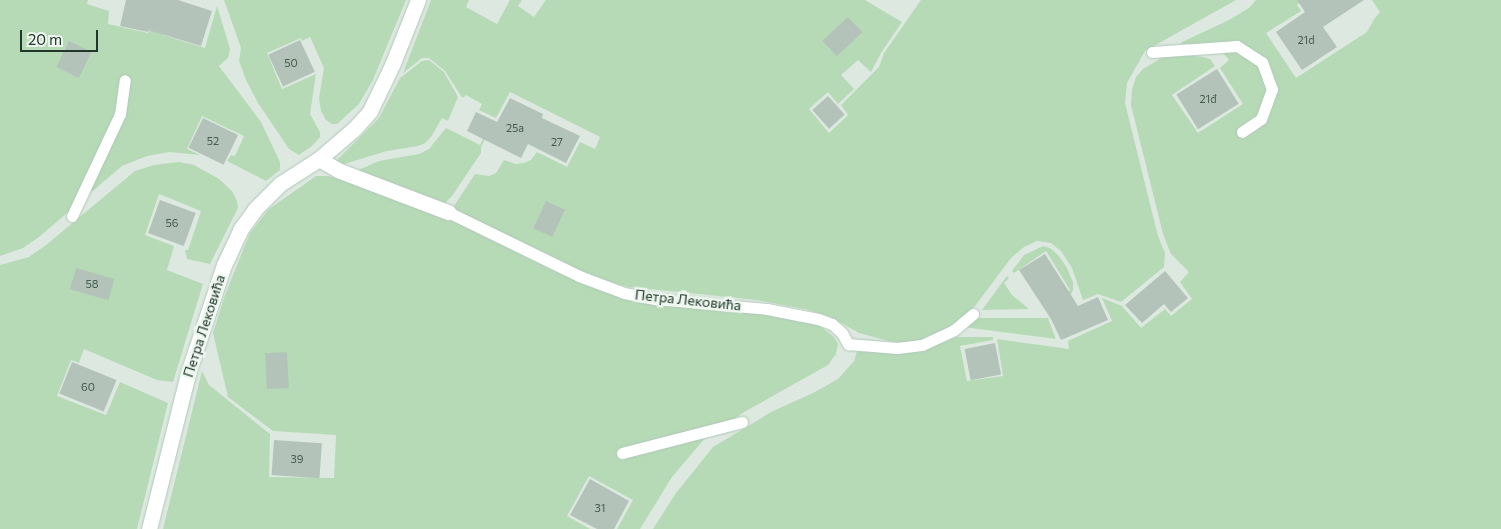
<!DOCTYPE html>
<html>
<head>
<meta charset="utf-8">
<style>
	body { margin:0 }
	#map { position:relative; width:1501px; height:529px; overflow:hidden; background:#dde9e0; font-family:Commissioner,sans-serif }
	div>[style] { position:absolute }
	.green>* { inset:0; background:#b6dab6 }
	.building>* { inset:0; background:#b3c3b9; transform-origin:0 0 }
	.roads { filter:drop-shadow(0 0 1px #b1c8b9) drop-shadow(0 0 1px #b1c8b9) }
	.lane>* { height:11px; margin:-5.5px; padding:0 5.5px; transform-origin:5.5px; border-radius:5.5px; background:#fff }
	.street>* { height:15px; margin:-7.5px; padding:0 7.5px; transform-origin:7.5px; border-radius:7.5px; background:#fff }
	.secondary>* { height:15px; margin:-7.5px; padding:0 7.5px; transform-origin:7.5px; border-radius:7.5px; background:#fff }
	span { translate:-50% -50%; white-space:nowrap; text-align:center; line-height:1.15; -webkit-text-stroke:5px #edf6ef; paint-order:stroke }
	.number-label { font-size:11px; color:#455a4e }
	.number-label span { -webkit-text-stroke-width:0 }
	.street-label { font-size:14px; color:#20372a }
	.scale { position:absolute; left:20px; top:30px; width:78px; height:22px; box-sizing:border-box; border:2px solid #20372a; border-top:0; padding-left:6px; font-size:15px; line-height:18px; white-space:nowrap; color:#20372a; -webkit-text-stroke:4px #edf6ef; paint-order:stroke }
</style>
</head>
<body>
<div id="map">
	<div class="green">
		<div style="clip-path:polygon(0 0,88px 0,87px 4px,109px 11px,108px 24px,148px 33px,152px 16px,173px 0,163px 35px,205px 48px,217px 6px,230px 49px,228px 58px,219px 66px,261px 122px,280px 162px,280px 170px,266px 181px,227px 161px,231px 155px,235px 156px,244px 136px,202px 116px,187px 149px,200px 155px,169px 152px,147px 156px,122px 166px,39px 237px,23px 248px,0 256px)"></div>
		<div style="clip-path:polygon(224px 0,406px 0,373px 80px,359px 104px,337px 124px,332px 124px,326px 120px,321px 111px,319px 98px,324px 68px,310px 37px,302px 41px,301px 38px,267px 53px,282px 89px,316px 74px,310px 114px,320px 132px,320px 137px,312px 146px,299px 155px,289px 149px,258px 103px,246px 80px,239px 61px,241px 48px)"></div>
		<div style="clip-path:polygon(431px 0,469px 0,466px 7px,497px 24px,510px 0,522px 0,518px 6px,534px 17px,546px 0,865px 0,902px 22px,881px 53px,871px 72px,858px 60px,841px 75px,854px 89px,838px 104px,828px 92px,809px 109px,829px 133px,848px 115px,841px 105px,879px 67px,884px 53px,921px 0,1236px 0,1145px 51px,1127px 83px,1125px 103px,1158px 236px,1165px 253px,1164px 267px,1121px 302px,1098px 294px,1083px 300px,1072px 268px,1061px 251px,1051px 243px,1037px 241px,1024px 247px,1011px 258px,975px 306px,952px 325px,934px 336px,910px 343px,889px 341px,859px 333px,829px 316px,805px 309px,757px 300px,629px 287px,608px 282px,582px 272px,454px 210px,454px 206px,475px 174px,489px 176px,496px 173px,504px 160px,516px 164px,524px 163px,531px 160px,537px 152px,567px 167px,580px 142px,595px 149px,600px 137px,510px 92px,496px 118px,479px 110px,482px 104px,466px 95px,463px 98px,461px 96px,445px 71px,429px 58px,422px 58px,403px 73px)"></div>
		<div style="clip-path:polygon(1256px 0,1303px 0,1297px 5px,1301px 11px,1266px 33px,1296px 78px,1367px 32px,1374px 19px,1380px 12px,1372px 0,1501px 0,1501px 529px,653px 529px,676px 493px,713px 447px,773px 411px,813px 393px,838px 379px,854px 361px,858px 348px,887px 352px,911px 352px,957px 337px,993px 337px,993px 340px,960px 346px,967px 381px,1003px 376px,997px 339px,1069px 349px,1068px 341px,1112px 321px,1102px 298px,1122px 306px,1141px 328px,1165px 309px,1171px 316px,1192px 299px,1180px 282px,1189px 272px,1171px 254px,1163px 234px,1131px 105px,1132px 89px,1136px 77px,1143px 69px,1170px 53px,1203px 57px,1210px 59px,1215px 66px,1172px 95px,1198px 133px,1243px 104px,1220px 68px,1229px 60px,1223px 53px,1180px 43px,1227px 21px,1249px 8px)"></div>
		<div style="clip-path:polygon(429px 60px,444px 72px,458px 97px,448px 121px,442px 118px,431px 137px,425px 143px,418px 146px,387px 151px,341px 165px,335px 162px,379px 118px,400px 78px,422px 61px)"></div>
		<div style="clip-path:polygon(490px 126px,491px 127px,481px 147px,481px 153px,452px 196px,444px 204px,354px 172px,379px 161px,419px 154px,429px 149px,446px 128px,480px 145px)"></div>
		<div style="clip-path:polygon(179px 162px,194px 165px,219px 179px,232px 191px,237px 201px,238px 208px,210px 264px,187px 259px,185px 250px,188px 250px,201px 211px,159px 194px,145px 235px,174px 246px,167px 270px,203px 284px,173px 382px,157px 380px,84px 349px,79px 363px,71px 360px,57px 396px,106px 415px,120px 382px,168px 403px,137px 529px,0 529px,0 265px,29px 257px,46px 245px,135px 171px,154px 165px)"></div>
		<div style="clip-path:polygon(316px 176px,328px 176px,356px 183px,419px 207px,461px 225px,558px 273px,620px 297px,662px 305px,761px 313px,810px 322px,820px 326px,834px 337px,838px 344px,836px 354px,828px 365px,746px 411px,705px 438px,672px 477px,640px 529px,617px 529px,633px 500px,589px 476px,567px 516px,590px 529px,163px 529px,202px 371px,209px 385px,270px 434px,269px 477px,334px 478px,336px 435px,273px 431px,228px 397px,213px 333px,225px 295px,250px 233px,269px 209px)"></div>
		<div style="clip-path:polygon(1043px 246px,1050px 248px,1059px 256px,1067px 268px,1073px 282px,1073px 290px,1070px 296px,1055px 301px,1070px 290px,1046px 251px,1014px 273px,1012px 271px,1024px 255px)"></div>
		<div style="clip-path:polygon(1007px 276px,1009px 278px,1004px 283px,1012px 295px,1029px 309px,982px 310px)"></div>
		<div style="clip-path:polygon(975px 318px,1048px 318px,1056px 339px,963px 327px)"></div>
	</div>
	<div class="building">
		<div style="clip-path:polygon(126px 0,178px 0,212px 11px,201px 46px,148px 30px,148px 32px,120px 26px)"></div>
		<div style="clip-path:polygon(1297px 0,1364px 0,1323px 27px,1337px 47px,1302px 70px,1276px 32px,1305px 12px)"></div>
		<div style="left:848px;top:17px;width:21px;height:35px;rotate:47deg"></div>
		<div style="left:300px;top:40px;width:35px;height:35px;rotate:65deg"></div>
		<div style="left:69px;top:41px;width:25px;height:29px;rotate:26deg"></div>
		<div style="left:1217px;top:69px;width:41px;height:48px;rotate:58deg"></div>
		<div style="left:828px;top:96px;width:25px;height:21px;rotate:48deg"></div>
		<div style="clip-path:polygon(510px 98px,543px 114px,542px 118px,580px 136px,566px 163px,528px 144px,521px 158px,467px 131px,476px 112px,497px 122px)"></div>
		<div style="left:203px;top:118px;width:39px;height:33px;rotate:26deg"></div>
		<div style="left:160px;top:200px;width:38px;height:35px;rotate:20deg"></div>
		<div style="left:546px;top:201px;width:21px;height:30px;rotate:25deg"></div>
		<div style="clip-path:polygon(1045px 254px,1078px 306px,1098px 297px,1108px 320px,1061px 340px,1051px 319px,1019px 270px)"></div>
		<div style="left:76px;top:268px;width:40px;height:22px;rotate:16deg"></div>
		<div style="clip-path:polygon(1165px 271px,1188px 298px,1171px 312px,1164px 304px,1142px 323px,1125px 305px)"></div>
		<div style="left:995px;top:343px;width:32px;height:31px;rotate:79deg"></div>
		<div style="left:287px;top:352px;width:36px;height:22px;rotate:87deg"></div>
		<div style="left:72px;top:362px;width:48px;height:34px;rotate:22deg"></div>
		<div style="left:274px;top:440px;width:48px;height:35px;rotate:4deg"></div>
		<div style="clip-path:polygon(590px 479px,629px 501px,614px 529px,597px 529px,570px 515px)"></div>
	</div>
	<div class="roads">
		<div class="lane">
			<div style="left:1152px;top:52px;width:85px;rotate:-4deg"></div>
			<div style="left:1237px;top:46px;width:30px;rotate:33deg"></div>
			<div style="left:1262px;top:62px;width:29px;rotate:70deg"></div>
			<div style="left:1272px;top:89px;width:32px;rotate:110deg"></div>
			<div style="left:1261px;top:119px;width:23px;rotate:146deg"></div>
			<div style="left:448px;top:212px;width:146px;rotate:26deg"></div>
			<div style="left:579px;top:276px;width:48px;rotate:20.7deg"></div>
			<div style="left:624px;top:293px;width:33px;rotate:11deg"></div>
			<div style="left:656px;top:299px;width:111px;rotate:5.1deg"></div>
			<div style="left:767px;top:309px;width:52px;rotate:11.1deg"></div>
			<div style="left:818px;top:319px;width:15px;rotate:20deg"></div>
			<div style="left:832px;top:324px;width:13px;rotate:42deg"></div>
			<div style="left:842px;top:333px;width:13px;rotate:61deg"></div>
			<div style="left:848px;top:344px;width:49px;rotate:4.7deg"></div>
			<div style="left:897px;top:348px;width:25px;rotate:-7deg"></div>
			<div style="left:922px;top:345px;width:35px;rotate:-25deg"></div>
			<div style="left:954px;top:330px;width:25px;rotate:-40deg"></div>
			<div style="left:72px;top:216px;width:113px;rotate:-64.8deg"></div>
			<div style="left:120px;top:114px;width:34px;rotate:-82deg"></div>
			<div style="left:622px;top:453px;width:124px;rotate:-14.5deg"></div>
		</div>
		<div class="street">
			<div style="left:319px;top:159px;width:24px;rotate:30deg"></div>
			<div style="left:340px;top:171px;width:116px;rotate:20.8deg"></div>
		</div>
		<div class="secondary">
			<div style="left:149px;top:529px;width:164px;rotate:-75.9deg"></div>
			<div style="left:189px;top:370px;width:111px;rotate:-71.6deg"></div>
			<div style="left:224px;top:265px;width:38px;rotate:-65deg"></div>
			<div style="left:240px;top:230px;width:26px;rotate:-54deg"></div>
			<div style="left:255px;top:209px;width:35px;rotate:-45deg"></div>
			<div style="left:280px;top:184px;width:46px;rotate:-32.7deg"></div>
			<div style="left:319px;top:159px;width:46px;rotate:-40.6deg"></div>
			<div style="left:354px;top:129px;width:24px;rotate:-48deg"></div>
			<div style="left:370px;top:111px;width:53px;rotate:-64.4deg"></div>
			<div style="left:393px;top:63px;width:68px;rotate:-68.4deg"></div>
		</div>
	</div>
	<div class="number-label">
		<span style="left:1306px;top:40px">21d</span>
		<span style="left:291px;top:63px">50</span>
		<span style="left:1208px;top:99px">21đ</span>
		<span style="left:515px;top:128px">25a</span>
		<span style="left:213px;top:141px">52</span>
		<span style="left:557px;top:142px">27</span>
		<span style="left:172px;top:223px">56</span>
		<span style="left:92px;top:284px">58</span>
		<span style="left:88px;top:387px">60</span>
		<span style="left:297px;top:459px">39</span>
		<span style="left:600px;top:508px">31</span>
	</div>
	<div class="street-label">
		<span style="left:688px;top:300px;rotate:6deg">Петра Лековића</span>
		<span style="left:204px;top:326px;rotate:-72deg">Петра Лековића</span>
	</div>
	<div class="scale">20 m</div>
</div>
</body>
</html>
